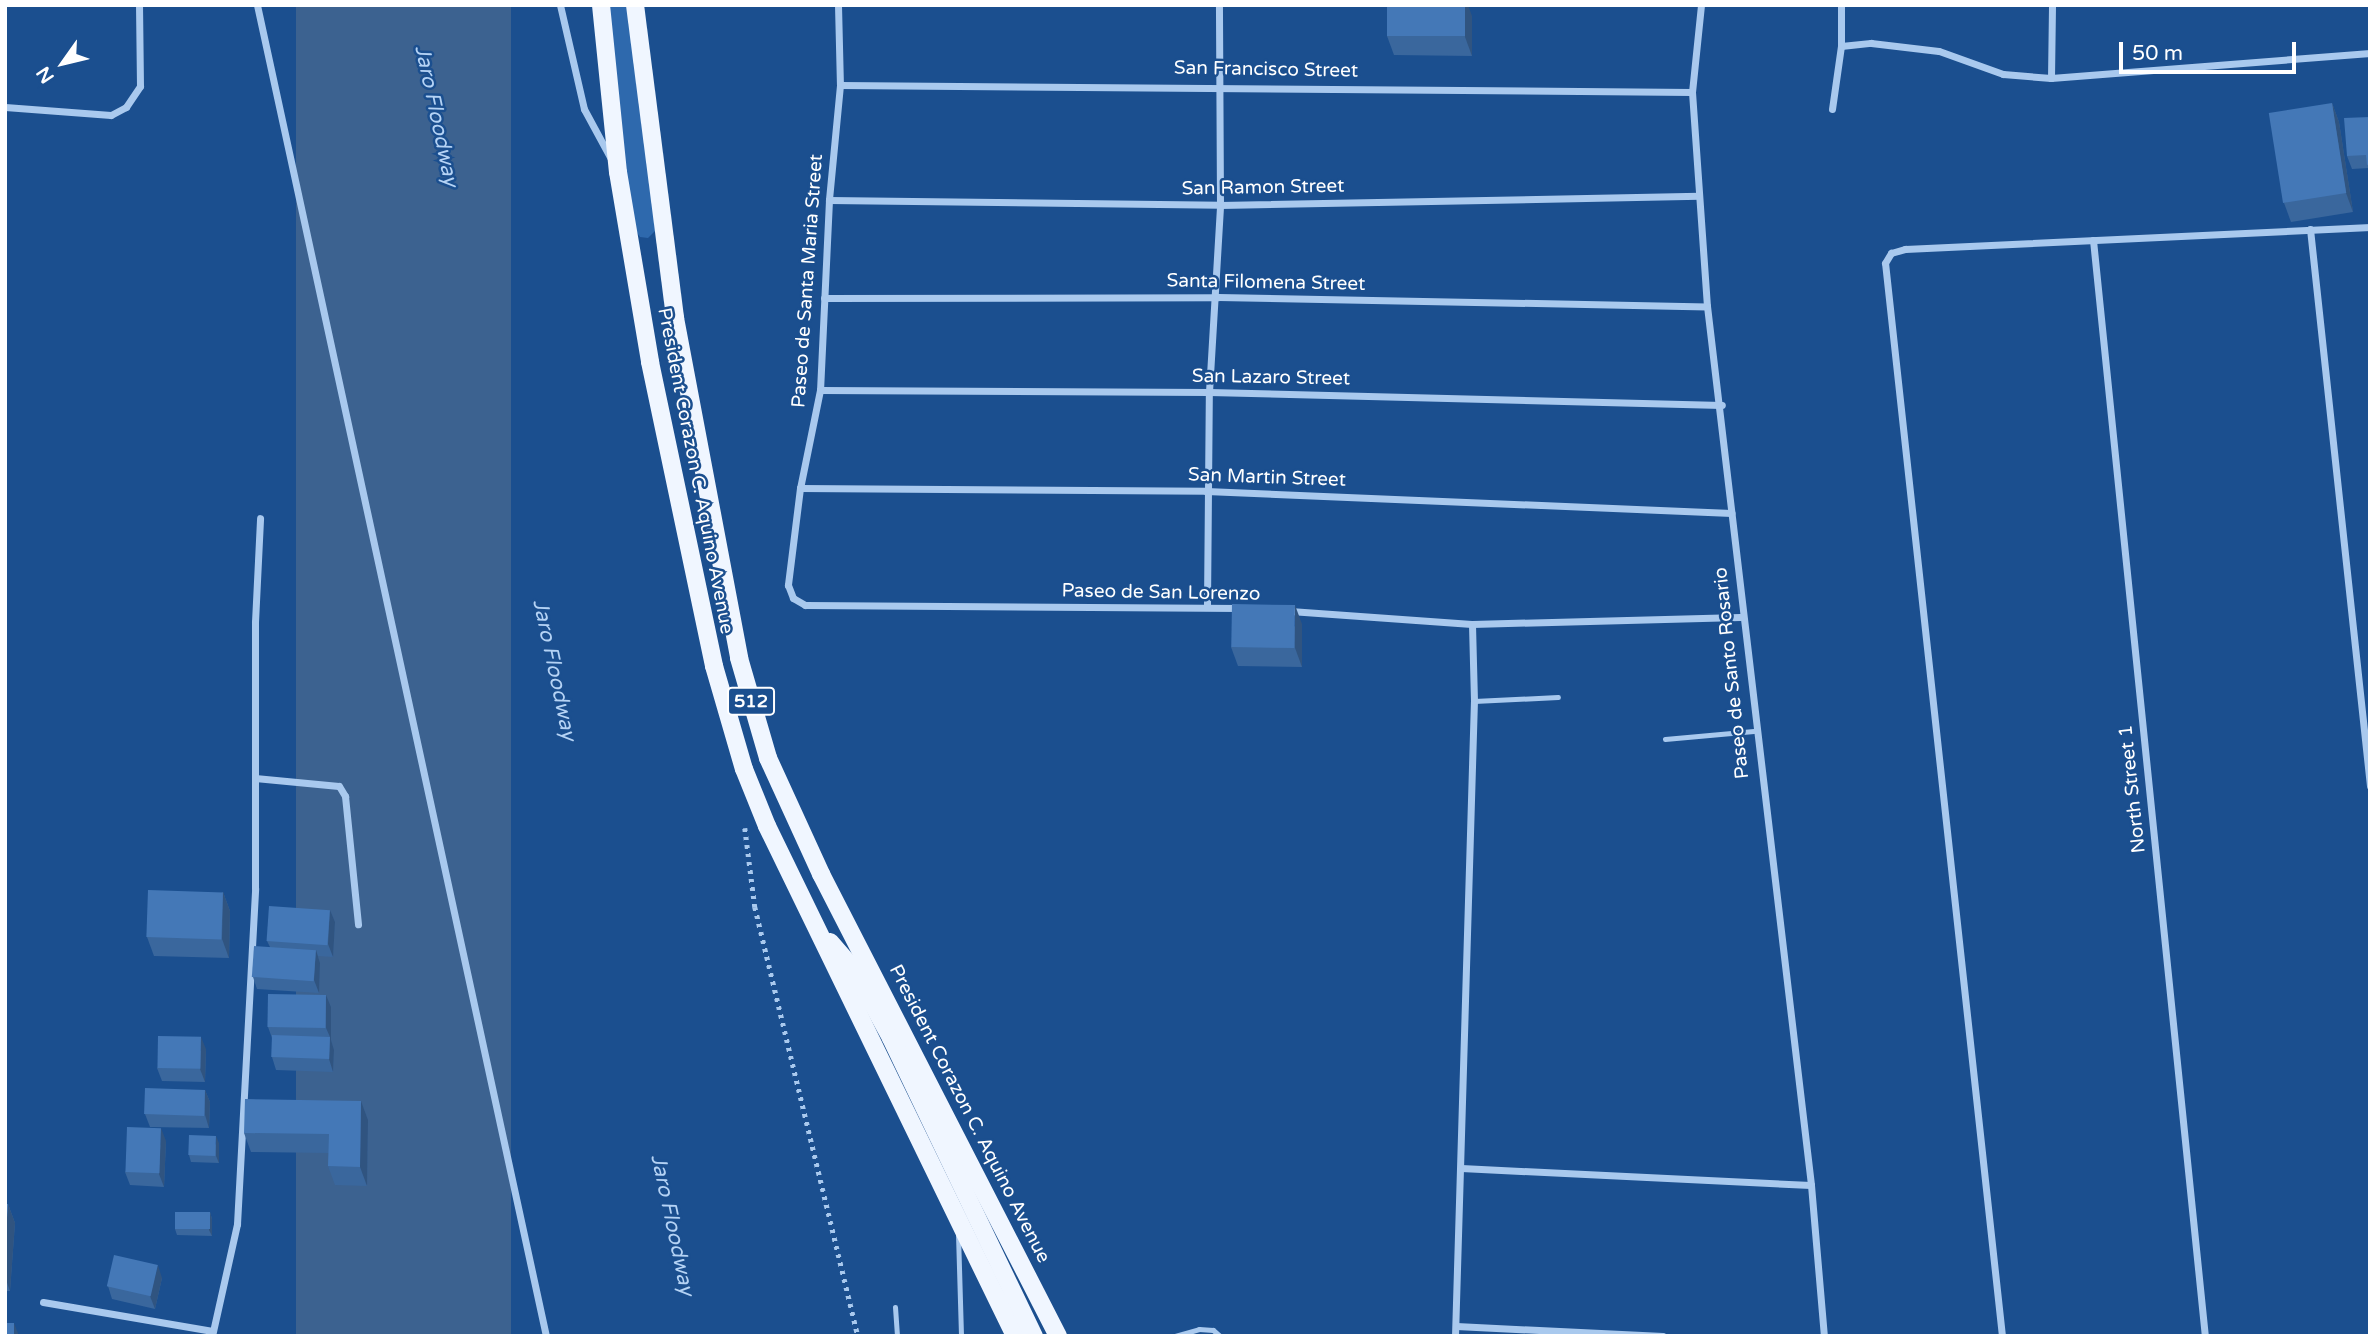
<!DOCTYPE html>
<html>
<head>
<meta charset="utf-8">
<style>
	body { margin:0 }
	#map { position:relative; width:2375px; height:1341px; overflow:hidden; background:#1b4f8f; font-family:"Varela Round",sans-serif }
	div>[style] { position:absolute }
	.green>* { inset:0; background:#2e69ad }
	.water>* { inset:0; background:#3c6290; transform-origin:0 0 }
	.path>* { height:4.5px; margin-top:-2.25px; transform-origin:0; background:repeating-linear-gradient(90deg,#a9c9ee 0 3.5px,transparent 0 8.5px) }
	.service>* { height:5px; margin:-2.5px; padding:0 2.5px; transform-origin:2.5px; border-radius:2.5px; background:#a9c9ee }
	.minor>* { height:7px; margin:-3.5px; padding:0 3.5px; transform-origin:3.5px; border-radius:3.5px; background:#a9c9ee }
	.primary>* { height:18px; margin:-9px; padding:0 9px; transform-origin:9px; border-radius:9px; background:#f0f6ff }
	.wall>* { inset:0; background:#3a679d }
	.shaded-wall>* { inset:0; background:#305480 }
	.building>* { inset:0; background:#4478b7; transform-origin:0 0 }
	span { translate:-50% -50%; white-space:nowrap; text-align:center; line-height:1.15; -webkit-text-stroke:5px #1b4f8f; paint-order:stroke }
	.shield-label span { padding:2px 5px; background:#1b4f8f; border:2px solid; border-radius:5px; -webkit-text-stroke-width:0 }
	.shield-label { font-size:18px; color:#fff; font-weight:700 }
	.street-label { font-size:19px; color:#fff }
	.water-label { font-size:21px; color:#b5d3f5; font-style:italic }
	.frame { position:absolute; inset:0; border:7px solid #fff; pointer-events:none }
	.north { position:absolute; left:28px; top:28px; width:70px; height:70px; -webkit-text-stroke:5px #1b4f8f; paint-order:stroke; rotate:236deg; font-size:19px; font-weight:700; line-height:28px; text-align:center; color:#fff }
	.north::after { content:''; display:block; margin:auto; width:24px; height:32px; background:#fff; clip-path:polygon(50% 0,100% 100%,50% 72%,0 100%) }
	.scale { position:absolute; left:2119px; top:42px; width:177px; height:32px; box-sizing:border-box; border:4px solid #fff; border-top:0; padding-left:9px; font-size:21px; line-height:24px; white-space:nowrap; color:#fff; -webkit-text-stroke:5px #1b4f8f; paint-order:stroke }
</style>
</head>
<body>
<div id="map">
	<div class="green">
		<div style="clip-path:polygon(606px 5px,629px 5px,656px 230px,648px 238px,640px 237px,633px 227px)"></div>
	</div>
	<div class="water">
		<div style="left:296px;top:5px;width:215px;height:1362px"></div>
	</div>
	<div class="path">
		<div style="left:745px;top:828px;width:80px;rotate:82.8deg"></div>
		<div style="left:755px;top:907px;width:441px;rotate:76.5deg"></div>
	</div>
	<div class="service">
		<div style="left:1474px;top:701px;width:84px;rotate:-2.7deg"></div>
		<div style="left:1665px;top:739px;width:89px;rotate:-5.1deg"></div>
		<div style="left:958px;top:1234px;width:102px;rotate:88.3deg"></div>
		<div style="left:895px;top:1307px;width:29px;rotate:86deg"></div>
		<div style="left:1175px;top:1336px;width:25px;rotate:-16deg"></div>
		<div style="left:1199px;top:1329px;width:14px;rotate:4deg"></div>
		<div style="left:1213px;top:1330px;width:9px;rotate:41deg"></div>
	</div>
	<div class="minor">
		<div style="left:257px;top:5px;width:1362px;rotate:77.75deg"></div>
		<div style="left:560px;top:5px;width:107px;rotate:77deg"></div>
		<div style="left:584px;top:109px;width:57px;rotate:61.6deg"></div>
		<div style="left:838px;top:5px;width:80px;rotate:88.6deg"></div>
		<div style="left:840px;top:85px;width:116px;rotate:95.5deg"></div>
		<div style="left:829px;top:200px;width:190px;rotate:92.7deg"></div>
		<div style="left:820px;top:390px;width:100px;rotate:101.5deg"></div>
		<div style="left:800px;top:488px;width:98px;rotate:97.1deg"></div>
		<div style="left:788px;top:585px;width:14px;rotate:69deg"></div>
		<div style="left:793px;top:598px;width:14px;rotate:30deg"></div>
		<div style="left:805px;top:605px;width:435px;rotate:0.4deg"></div>
		<div style="left:1701px;top:5px;width:87px;rotate:95.9deg"></div>
		<div style="left:1692px;top:92px;width:215px;rotate:86deg"></div>
		<div style="left:1707px;top:306px;width:885px;rotate:83.25deg"></div>
		<div style="left:1811px;top:1185px;width:152px;rotate:85.1deg"></div>
		<div style="left:1841px;top:5px;width:41px;rotate:90deg"></div>
		<div style="left:1841px;top:46px;width:30px;rotate:-6deg"></div>
		<div style="left:1871px;top:43px;width:68px;rotate:6.7deg"></div>
		<div style="left:1939px;top:51px;width:68px;rotate:19.8deg"></div>
		<div style="left:2003px;top:74px;width:48px;rotate:4.8deg"></div>
		<div style="left:2051px;top:78px;width:320px;rotate:-4.5deg"></div>
		<div style="left:2051px;top:78px;width:73px;rotate:-89.2deg"></div>
		<div style="left:840px;top:85px;width:852px;rotate:0.47deg"></div>
		<div style="left:5px;top:107px;width:106px;rotate:4.3deg"></div>
		<div style="left:111px;top:115px;width:17px;rotate:-28deg"></div>
		<div style="left:126px;top:107px;width:25px;rotate:-56deg"></div>
		<div style="left:140px;top:86px;width:81px;rotate:-90.7deg"></div>
		<div style="left:1832px;top:109px;width:64px;rotate:-81.9deg"></div>
		<div style="left:829px;top:200px;width:391px;rotate:0.7deg"></div>
		<div style="left:1220px;top:205px;width:479px;rotate:-1.1deg"></div>
		<div style="left:2310px;top:229px;width:560px;rotate:83.85deg"></div>
		<div style="left:2093px;top:240px;width:1102px;rotate:84.17deg"></div>
		<div style="left:824px;top:298px;width:394px;rotate:-0.1deg"></div>
		<div style="left:1218px;top:297px;width:489px;rotate:1.1deg"></div>
		<div style="left:820px;top:390px;width:389px;rotate:0.3deg"></div>
		<div style="left:1209px;top:392px;width:513px;rotate:1.45deg"></div>
		<div style="left:800px;top:488px;width:406px;rotate:0.4deg"></div>
		<div style="left:1206px;top:491px;width:526px;rotate:2.4deg"></div>
		<div style="left:1207px;top:605px;width:213px;rotate:-89.5deg"></div>
		<div style="left:1209px;top:392px;width:187px;rotate:-86.6deg"></div>
		<div style="left:1220px;top:205px;width:200px;rotate:-90.3deg"></div>
		<div style="left:1290px;top:611px;width:182px;rotate:4.1deg"></div>
		<div style="left:1472px;top:624px;width:268px;rotate:-1.5deg"></div>
		<div style="left:255px;top:778px;width:84px;rotate:5.4deg"></div>
		<div style="left:339px;top:786px;width:12px;rotate:59deg"></div>
		<div style="left:345px;top:796px;width:129px;rotate:84.2deg"></div>
		<div style="left:1461px;top:1168px;width:350px;rotate:2.8deg"></div>
		<div style="left:43px;top:1302px;width:172px;rotate:9.7deg"></div>
		<div style="left:1456px;top:1326px;width:207px;rotate:2.8deg"></div>
		<div style="left:212px;top:1336px;width:115px;rotate:-77.4deg"></div>
		<div style="left:237px;top:1224px;width:336px;rotate:-86.9deg"></div>
		<div style="left:255px;top:888px;width:266px;rotate:-90deg"></div>
		<div style="left:255px;top:622px;width:104px;rotate:-87.2deg"></div>
		<div style="left:1455px;top:1336px;width:635px;rotate:-88.29deg"></div>
		<div style="left:1474px;top:701px;width:77px;rotate:-91.5deg"></div>
		<div style="left:2002px;top:1336px;width:1079px;rotate:-96.22deg"></div>
		<div style="left:1885px;top:263px;width:12px;rotate:-59deg"></div>
		<div style="left:1891px;top:253px;width:15px;rotate:-16deg"></div>
		<div style="left:1905px;top:249px;width:466px;rotate:-2.7deg"></div>
	</div>
	<div class="primary">
		<div style="left:601px;top:5px;width:168px;rotate:84.2deg"></div>
		<div style="left:618px;top:172px;width:193px;rotate:80.4deg"></div>
		<div style="left:650px;top:362px;width:311px;rotate:78.1deg"></div>
		<div style="left:714px;top:666px;width:107px;rotate:73.8deg"></div>
		<div style="left:744px;top:769px;width:61px;rotate:68deg"></div>
		<div style="left:767px;top:826px;width:567px;rotate:64.07deg"></div>
		<div style="left:635px;top:5px;width:316px;rotate:82.7deg"></div>
		<div style="left:675px;top:318px;width:346px;rotate:79.3deg"></div>
		<div style="left:739px;top:658px;width:104px;rotate:73.8deg"></div>
		<div style="left:768px;top:758px;width:128px;rotate:65.4deg"></div>
		<div style="left:821px;top:874px;width:519px;rotate:62.84deg"></div>
		<div style="left:830px;top:942px;width:35px;rotate:49deg"></div>
		<div style="left:853px;top:968px;width:80px;rotate:61.5deg"></div>
		<div style="left:891px;top:1038px;width:331px;rotate:64.4deg"></div>
	</div>
	<div class="wall">
		<div style="clip-path:polygon(1472px 16px,1472px 56px,1394px 55px,1387px 36px)"></div>
		<div style="clip-path:polygon(2332px 103px,2339px 122px,2353px 212px,2291px 222px,2284px 203px)"></div>
		<div style="clip-path:polygon(2370px 117px,2370px 171px,2369px 168px,2352px 169px,2347px 156px)"></div>
		<div style="clip-path:polygon(1302px 624px,1302px 667px,1238px 666px,1231px 647px)"></div>
		<div style="clip-path:polygon(223px 892px,230px 911px,229px 958px,154px 956px,147px 937px)"></div>
		<div style="clip-path:polygon(330px 910px,335px 922px,333px 957px,318px 956px,320px 963px,319px 993px,257px 989px,253px 977px,270px 947px,267px 941px)"></div>
		<div style="clip-path:polygon(326px 995px,331px 1007px,331px 1040px,334px 1050px,333px 1072px,276px 1070px,272px 1057px,272px 1038px,268px 1027px)"></div>
		<div style="clip-path:polygon(206px 1049px,205px 1082px,162px 1081px,157px 1068px)"></div>
		<div style="clip-path:polygon(205px 1090px,210px 1102px,209px 1128px,150px 1127px,145px 1114px)"></div>
		<div style="clip-path:polygon(361px 1101px,368px 1120px,367px 1186px,335px 1185px,328px 1166px,329px 1153px,251px 1152px,244px 1133px)"></div>
		<div style="clip-path:polygon(166px 1141px,164px 1187px,130px 1185px,125px 1172px)"></div>
		<div style="clip-path:polygon(219px 1143px,219px 1163px,191px 1162px,189px 1155px)"></div>
		<div style="clip-path:polygon(5px 1204px,8px 1204px,15px 1223px,10px 1291px,5px 1291px)"></div>
		<div style="clip-path:polygon(210px 1212px,212px 1219px,212px 1236px,177px 1235px,175px 1229px)"></div>
		<div style="clip-path:polygon(162px 1278px,155px 1309px,112px 1299px,108px 1286px)"></div>
	</div>
	<div class="shaded-wall">
		<div style="clip-path:polygon(1465px 5px,1468px 5px,1472px 16px,1472px 56px,1465px 37px)"></div>
		<div style="clip-path:polygon(2332px 103px,2339px 122px,2353px 212px,2346px 193px)"></div>
		<div style="clip-path:polygon(1295px 605px,1302px 624px,1302px 667px,1295px 648px)"></div>
		<div style="clip-path:polygon(223px 892px,230px 911px,229px 958px,222px 939px)"></div>
		<div style="clip-path:polygon(330px 910px,335px 922px,333px 957px,328px 944px)"></div>
		<div style="clip-path:polygon(316px 950px,320px 963px,319px 993px,314px 980px)"></div>
		<div style="clip-path:polygon(326px 995px,331px 1007px,331px 1040px,334px 1050px,333px 1072px,329px 1059px,330px 1037px,326px 1028px)"></div>
		<div style="clip-path:polygon(201px 1037px,206px 1049px,205px 1082px,200px 1069px)"></div>
		<div style="clip-path:polygon(205px 1090px,210px 1102px,209px 1128px,205px 1115px)"></div>
		<div style="clip-path:polygon(361px 1101px,368px 1120px,367px 1186px,360px 1167px)"></div>
		<div style="clip-path:polygon(161px 1128px,166px 1141px,164px 1187px,159px 1174px)"></div>
		<div style="clip-path:polygon(216px 1136px,219px 1143px,219px 1163px,216px 1156px)"></div>
		<div style="clip-path:polygon(8px 1204px,15px 1223px,10px 1291px,5px 1277px,5px 1245px)"></div>
		<div style="clip-path:polygon(210px 1212px,212px 1219px,212px 1236px,209px 1230px)"></div>
		<div style="clip-path:polygon(158px 1265px,162px 1278px,155px 1309px,150px 1296px)"></div>
		<div style="clip-path:polygon(14px 1323px,19px 1336px,14px 1336px)"></div>
	</div>
	<div class="building">
		<div style="left:1387px;top:5px;width:78px;height:31px"></div>
		<div style="left:2332px;top:103px;width:91px;height:64px;rotate:81deg"></div>
		<div style="clip-path:polygon(2370px 117px,2370px 164px,2367px 165px,2366px 155px,2347px 156px,2344px 118px)"></div>
		<div style="left:1232px;top:604px;width:63px;height:43px;rotate:1deg"></div>
		<div style="left:148px;top:890px;width:75px;height:47px;rotate:2deg"></div>
		<div style="left:269px;top:906px;width:61px;height:35px;rotate:4deg"></div>
		<div style="left:254px;top:946px;width:62px;height:31px;rotate:4deg"></div>
		<div style="left:268px;top:994px;width:58px;height:33px;rotate:1deg"></div>
		<div style="left:272px;top:1035px;width:58px;height:22px;rotate:2deg"></div>
		<div style="left:158px;top:1036px;width:43px;height:32px;rotate:1deg"></div>
		<div style="left:145px;top:1088px;width:60px;height:26px;rotate:2deg"></div>
		<div style="clip-path:polygon(245px 1099px,361px 1101px,360px 1167px,328px 1166px,329px 1134px,244px 1133px)"></div>
		<div style="left:127px;top:1127px;width:34px;height:45px;rotate:2deg"></div>
		<div style="left:189px;top:1135px;width:27px;height:20px;rotate:2deg"></div>
		<div style="clip-path:polygon(5px 1204px,8px 1204px,5px 1245px)"></div>
		<div style="left:175px;top:1212px;width:35px;height:17px"></div>
		<div style="left:114px;top:1255px;width:45px;height:32px;rotate:13deg"></div>
		<div style="left:5px;top:1323px;width:9px;height:13px"></div>
	</div>
	<div class="shield-label">
		<span style="left:751px;top:701px">512</span>
	</div>
	<div class="street-label">
		<span style="left:1266px;top:70px;rotate:1deg">San Francisco Street</span>
		<span style="left:1263px;top:188px;rotate:-1deg">San Ramon Street</span>
		<span style="left:808px;top:281px;rotate:-86deg">Paseo de Santa Maria Street</span>
		<span style="left:1266px;top:283px;rotate:1deg">Santa Filomena Street</span>
		<span style="left:1271px;top:378px;rotate:1deg">San Lazaro Street</span>
		<span style="left:695px;top:471px;rotate:79deg">President Corazon C. Aquino Avenue</span>
		<span style="left:1267px;top:478px;rotate:2deg">San Martin Street</span>
		<span style="left:1161px;top:593px;rotate:1deg">Paseo de San Lorenzo</span>
		<span style="left:1732px;top:673px;rotate:-96deg">Paseo de Santo Rosario</span>
		<span style="left:2133px;top:789px;rotate:-96deg">North Street 1</span>
		<span style="left:969px;top:1114px;rotate:63deg">President Corazon C. Aquino Avenue</span>
	</div>
	<div class="water-label">
		<span style="left:436px;top:116px;rotate:78deg">Jaro Floodway</span>
		<span style="left:554px;top:670px;rotate:78deg">Jaro Floodway</span>
		<span style="left:672px;top:1225px;rotate:78deg">Jaro Floodway</span>
	</div>
	<div class="frame"></div>
	<div class="north">N</div>
	<div class="scale">50 m</div>
</div>
</body>
</html>
